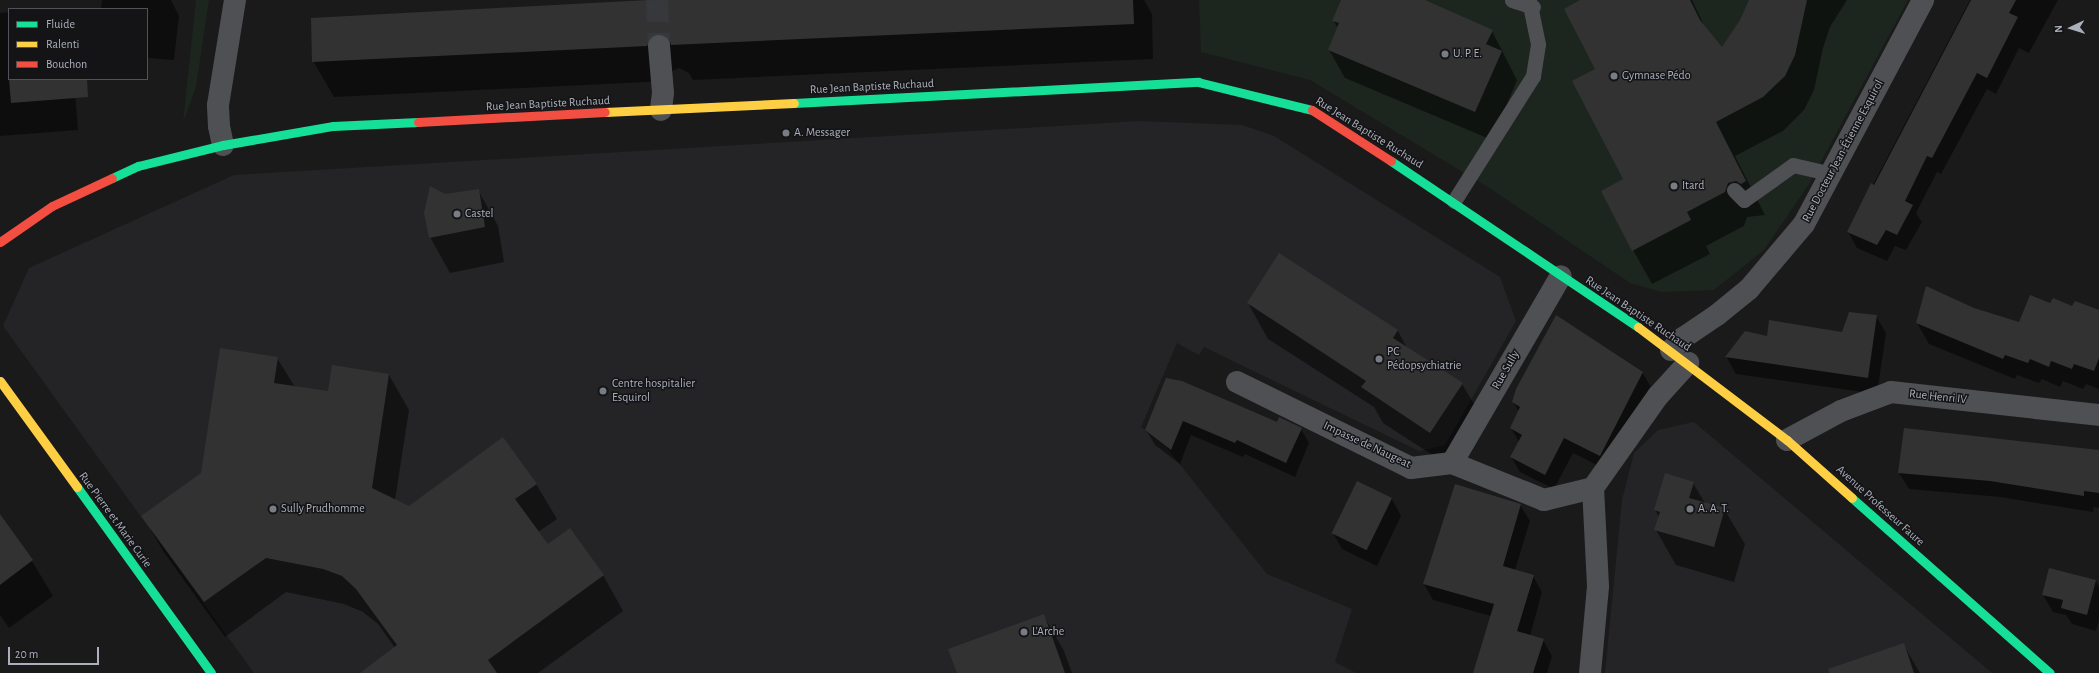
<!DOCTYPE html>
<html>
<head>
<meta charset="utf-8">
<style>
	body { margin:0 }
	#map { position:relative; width:2099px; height:673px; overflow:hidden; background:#1a1a1b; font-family:"Alegreya Sans",sans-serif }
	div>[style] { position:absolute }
	.built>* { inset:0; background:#242427 }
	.green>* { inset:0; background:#1d251f }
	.shadow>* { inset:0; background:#0007 }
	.building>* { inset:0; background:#323233; transform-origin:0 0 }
	.street-tunnel>* { height:22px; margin-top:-11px; transform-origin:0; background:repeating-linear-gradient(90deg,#37383b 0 22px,transparent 0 33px) }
	.lane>* { height:15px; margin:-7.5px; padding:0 7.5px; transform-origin:7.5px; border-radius:7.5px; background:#4e5054 }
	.street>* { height:22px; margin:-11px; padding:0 11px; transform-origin:11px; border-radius:11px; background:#4e5054 }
	.fast>* { height:9px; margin:-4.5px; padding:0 4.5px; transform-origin:4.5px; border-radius:4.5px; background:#16e098 }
	.slow>* { height:9px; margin:-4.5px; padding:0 4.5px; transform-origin:4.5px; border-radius:4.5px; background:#ffcf43 }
	.jam>* { height:9px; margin:-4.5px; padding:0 4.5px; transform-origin:4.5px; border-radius:4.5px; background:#f24e42 }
	.dots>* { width:11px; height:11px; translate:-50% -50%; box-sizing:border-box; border:2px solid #141417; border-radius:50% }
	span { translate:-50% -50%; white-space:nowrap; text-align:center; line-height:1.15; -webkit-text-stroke:3px #141417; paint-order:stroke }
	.poi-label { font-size:12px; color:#abb0bc }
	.left { translate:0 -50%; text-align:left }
	.street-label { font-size:12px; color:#abb0bc }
	.legend { position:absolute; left:8px; top:8px; width:140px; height:72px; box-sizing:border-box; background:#141417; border:1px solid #505259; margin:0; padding:5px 7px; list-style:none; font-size:12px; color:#abb0bc }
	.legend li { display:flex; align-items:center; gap:8px; height:20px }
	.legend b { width:20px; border:1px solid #505259 }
	.north { position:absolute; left:2051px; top:8px; width:40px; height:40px; -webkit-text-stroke:3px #141417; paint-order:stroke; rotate:266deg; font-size:11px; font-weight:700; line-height:16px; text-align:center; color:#abb0bc }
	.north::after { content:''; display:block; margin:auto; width:14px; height:18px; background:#abb0bc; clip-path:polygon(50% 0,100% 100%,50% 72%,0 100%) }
	.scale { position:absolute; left:8px; top:647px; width:91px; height:18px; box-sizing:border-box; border:2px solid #abb0bc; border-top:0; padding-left:5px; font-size:12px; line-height:14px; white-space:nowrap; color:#abb0bc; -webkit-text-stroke:3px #141417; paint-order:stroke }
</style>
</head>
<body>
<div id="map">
	<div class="built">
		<div style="clip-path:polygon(1140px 121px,1242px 125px,1274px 136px,1500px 277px,1516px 321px,1445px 445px,1419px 451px,1204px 347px,1199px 355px,1177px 343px,1141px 427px,1166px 447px,1267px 574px,1352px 609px,1335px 662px,1356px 673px,254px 673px,3px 326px,29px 268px,234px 175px)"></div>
		<div style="clip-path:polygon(1694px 422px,1992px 673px,1605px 673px,1622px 500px,1634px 453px,1658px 430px)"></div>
	</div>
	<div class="green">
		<div style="clip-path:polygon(196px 0,209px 0,196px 87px,183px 123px)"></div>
		<div style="clip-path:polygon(1199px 0,1908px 0,1809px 184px,1764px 250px,1714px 290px,1662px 292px,1630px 283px,1491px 189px,1310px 80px,1201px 52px)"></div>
	</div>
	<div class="shadow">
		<div style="clip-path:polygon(102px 0,171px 0,179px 16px,174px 60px,147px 58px,147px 9px,101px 9px)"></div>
		<div style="clip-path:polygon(683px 0,1144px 0,1152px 14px,1153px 59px,693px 80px,689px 73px,679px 68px,672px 71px,667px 81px,334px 97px,313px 61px)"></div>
		<div style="clip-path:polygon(1342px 0,1422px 0,1492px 31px,1517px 80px,1492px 140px,1345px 78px,1329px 50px,1338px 28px,1333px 20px)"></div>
		<div style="clip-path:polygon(1582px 0,1692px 0,1706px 29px,1722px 48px,1741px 20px,1750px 0,1847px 0,1830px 27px,1823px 48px,1814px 90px,1804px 110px,1783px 131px,1735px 156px,1765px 215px,1747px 217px,1744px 226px,1706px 246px,1710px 254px,1652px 284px,1633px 250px,1625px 180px)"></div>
		<div style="clip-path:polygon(1970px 0,2058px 0,2029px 53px,2019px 48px,1996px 94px,1987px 89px,1941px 174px,1937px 172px,1916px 213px,1922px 222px,1906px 250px,1895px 246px,1887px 261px,1857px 248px,1848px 232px)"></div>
		<div style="clip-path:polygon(53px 8px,54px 9px,38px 9px)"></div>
		<div style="clip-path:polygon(9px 12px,9px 79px,74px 79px,78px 130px,0 136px,0 13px)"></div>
		<div style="clip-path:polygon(478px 190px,498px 226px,504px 262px,450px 273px,430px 237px,445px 195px)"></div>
		<div style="clip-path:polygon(1279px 255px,1398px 331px,1407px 348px,1462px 384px,1483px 419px,1451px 467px,1383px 423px,1374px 407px,1268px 339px,1248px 303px)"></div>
		<div style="clip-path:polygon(2050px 305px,2099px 311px,2099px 389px,2086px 384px,2083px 389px,2063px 381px,2060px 387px,2042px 379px,2039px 383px,2017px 375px,2015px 379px,1929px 344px,1917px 323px,1974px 309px,2020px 323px)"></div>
		<div style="clip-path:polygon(1876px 316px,1886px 333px,1877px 394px,1736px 374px,1727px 358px,1746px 332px,1768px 337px,1843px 334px)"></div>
		<div style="clip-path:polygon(277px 358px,295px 387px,329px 393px,389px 375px,409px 410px,395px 500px,409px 507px,536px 484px,557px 519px,538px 532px,548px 545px,603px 575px,623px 611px,538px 673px,361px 673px,395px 648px,378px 624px,363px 612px,344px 604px,286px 592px,225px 637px,163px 551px,143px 516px,201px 474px)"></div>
		<div style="clip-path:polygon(1642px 372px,1651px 387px,1609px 471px,1573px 453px,1554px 489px,1520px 472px,1511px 457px,1519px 442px,1511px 428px,1519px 412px,1513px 402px)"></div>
		<div style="clip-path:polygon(1167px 379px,1277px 424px,1301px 429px,1309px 443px,1295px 477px,1245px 454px,1243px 457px,1191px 435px,1180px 464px,1155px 445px,1146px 430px)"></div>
		<div style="clip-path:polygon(2099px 451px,2099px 508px,2094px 507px,2093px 512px,2000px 497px,1909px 489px,1899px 473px)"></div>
		<div style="clip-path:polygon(1357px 482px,1392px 499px,1401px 516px,1377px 566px,1342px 549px,1333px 533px)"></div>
		<div style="clip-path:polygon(1693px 483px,1705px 503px,1724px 509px,1745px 544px,1734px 582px,1676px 565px,1656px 530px,1659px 517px,1655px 510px)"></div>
		<div style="clip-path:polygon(1520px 505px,1530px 521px,1515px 570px,1533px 576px,1542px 592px,1530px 636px,1543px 640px,1552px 656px,1547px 673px,1474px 673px,1491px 616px,1433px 600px,1424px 584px)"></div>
		<div style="clip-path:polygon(0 516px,32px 561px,53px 596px,9px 628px,0 615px)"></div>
		<div style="clip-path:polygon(2095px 580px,2099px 587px,2099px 620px,2096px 631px,2072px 624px,2066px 615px,2053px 612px,2043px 595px)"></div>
		<div style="clip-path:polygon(1044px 616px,1064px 651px,1072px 673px,958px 673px)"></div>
		<div style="clip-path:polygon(1903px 644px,1920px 673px,1878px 673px)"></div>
	</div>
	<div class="building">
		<div style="clip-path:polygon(648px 0,1133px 0,1134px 24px,671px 45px,669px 39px,658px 34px,652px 36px,647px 46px,312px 62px,311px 18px)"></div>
		<div style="clip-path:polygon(1341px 0,1425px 0,1493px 30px,1486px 44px,1502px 51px,1475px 112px,1328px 50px,1339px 23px,1332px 21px)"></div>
		<div style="clip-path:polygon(1580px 0,1690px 0,1700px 20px,1722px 47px,1740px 20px,1749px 0,1807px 0,1795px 55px,1785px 76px,1763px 97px,1716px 122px,1746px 181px,1741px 184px,1736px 181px,1728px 183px,1725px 192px,1687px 212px,1691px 220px,1632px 251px,1601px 191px,1623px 179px,1572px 81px,1595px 69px,1564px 9px)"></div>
		<div style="clip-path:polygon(1971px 0,2016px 0,2009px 13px,2018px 17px,1987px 78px,1977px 73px,1932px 158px,1927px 156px,1905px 201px,1913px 205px,1897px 235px,1886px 230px,1877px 245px,1847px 232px,1871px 183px,1874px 185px)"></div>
		<div style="clip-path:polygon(9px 79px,87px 79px,88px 97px,11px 103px)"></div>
		<div style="clip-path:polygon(430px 186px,445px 194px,479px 189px,485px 227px,429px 238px,424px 213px)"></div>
		<div style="clip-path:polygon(1279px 253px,1398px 330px,1393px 338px,1463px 383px,1430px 433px,1361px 387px,1366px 381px,1247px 303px)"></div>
		<div style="clip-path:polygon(1926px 286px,1974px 308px,2019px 322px,2030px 295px,2050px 303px,2053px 298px,2072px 306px,2075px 301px,2099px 310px,2099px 358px,2094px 371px,2074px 364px,2072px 369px,2051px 361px,2049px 367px,2030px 359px,2028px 363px,2005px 355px,2003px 359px,1916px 323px)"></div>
		<div style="clip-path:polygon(1849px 312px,1877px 315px,1868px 378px,1725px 357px,1745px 331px,1767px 336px,1769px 320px,1842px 332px)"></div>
		<div style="clip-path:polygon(1556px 315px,1643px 372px,1600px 456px,1564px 438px,1545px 475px,1510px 457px,1522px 435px,1510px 428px,1520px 407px,1512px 402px,1516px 389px)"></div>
		<div style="clip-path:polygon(220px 348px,278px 357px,274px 383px,328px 391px,332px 365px,389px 374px,372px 488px,409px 506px,503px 437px,537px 484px,515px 499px,548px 544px,570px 528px,604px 575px,488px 660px,497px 673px,360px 673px,397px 645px,356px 589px,342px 576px,323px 569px,266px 558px,204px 602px,141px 516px,201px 473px)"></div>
		<div style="clip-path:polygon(1166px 378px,1182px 381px,1277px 422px,1279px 417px,1302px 428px,1286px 463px,1237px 440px,1235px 443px,1183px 421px,1171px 450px,1145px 430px)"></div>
		<div style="clip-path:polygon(1904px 428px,2099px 450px,2099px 493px,2084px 491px,2084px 496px,1990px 481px,1898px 473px)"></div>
		<div style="clip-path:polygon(1665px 473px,1694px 482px,1689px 498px,1725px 508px,1714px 547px,1654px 530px,1660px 512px,1654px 510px)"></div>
		<div style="left:1357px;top:481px;width:39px;height:58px;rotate:26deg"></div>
		<div style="clip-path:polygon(1455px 484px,1521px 504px,1503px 566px,1534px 575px,1517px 631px,1544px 639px,1533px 673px,1473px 673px,1494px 604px,1423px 584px)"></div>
		<div style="clip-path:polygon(0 514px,33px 560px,0 585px)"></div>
		<div style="clip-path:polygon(2049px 568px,2096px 580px,2087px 615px,2061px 608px,2063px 600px,2042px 595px)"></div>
		<div style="clip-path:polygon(1044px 614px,1065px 673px,957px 673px,948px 649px)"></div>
		<div style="clip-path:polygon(1904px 643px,1914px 673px,1829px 673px,1828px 669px)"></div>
	</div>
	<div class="street-tunnel">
		<div style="left:657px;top:0;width:46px;rotate:87.5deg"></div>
	</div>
	<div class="lane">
		<div style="left:1512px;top:0;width:22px;rotate:18deg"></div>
		<div style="left:1734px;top:190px;width:14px;rotate:45deg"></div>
		<div style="left:1744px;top:200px;width:60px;rotate:-35.5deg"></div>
		<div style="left:1793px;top:165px;width:39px;rotate:13deg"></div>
		<div style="left:1454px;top:201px;width:148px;rotate:-57.7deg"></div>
		<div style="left:1533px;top:76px;width:32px;rotate:-81deg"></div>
		<div style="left:1538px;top:44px;width:45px;rotate:-101.6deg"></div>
	</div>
	<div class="street">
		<div style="left:659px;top:46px;width:47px;rotate:85.1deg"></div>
		<div style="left:663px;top:93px;width:17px;rotate:97deg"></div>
		<div style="left:223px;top:145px;width:19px;rotate:-102deg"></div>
		<div style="left:219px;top:126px;width:21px;rotate:-93deg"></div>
		<div style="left:218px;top:105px;width:106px;rotate:-80.8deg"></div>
		<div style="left:1671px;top:350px;width:17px;rotate:-45deg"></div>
		<div style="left:1683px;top:338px;width:41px;rotate:-34.1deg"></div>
		<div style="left:1717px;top:315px;width:41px;rotate:-39.1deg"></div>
		<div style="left:1749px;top:289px;width:85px;rotate:-49.8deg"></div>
		<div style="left:1804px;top:224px;width:254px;rotate:-62deg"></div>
		<div style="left:1237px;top:382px;width:194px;rotate:26.3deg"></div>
		<div style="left:1411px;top:468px;width:41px;rotate:-7deg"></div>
		<div style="left:1452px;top:463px;width:99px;rotate:21.9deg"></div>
		<div style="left:1544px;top:500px;width:50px;rotate:-13.8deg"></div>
		<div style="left:1787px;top:440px;width:61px;rotate:-28.2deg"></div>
		<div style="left:1841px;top:411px;width:53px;rotate:-20.8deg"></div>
		<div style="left:1891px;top:392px;width:209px;rotate:6.3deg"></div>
		<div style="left:1452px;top:463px;width:216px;rotate:-59.8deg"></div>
		<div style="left:1590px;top:673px;width:87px;rotate:-84.7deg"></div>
		<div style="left:1598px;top:586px;width:98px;rotate:-92.9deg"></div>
		<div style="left:1593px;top:488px;width:113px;rotate:-54.8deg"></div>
		<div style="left:1658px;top:396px;width:45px;rotate:-47.7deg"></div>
	</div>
	<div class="fast">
		<div style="left:794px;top:103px;width:405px;rotate:-3deg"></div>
		<div style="left:1198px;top:82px;width:117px;rotate:13.8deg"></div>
		<div style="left:1391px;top:161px;width:298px;rotate:33.9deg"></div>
		<div style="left:112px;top:178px;width:29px;rotate:-25deg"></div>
		<div style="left:138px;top:166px;width:88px;rotate:-13.9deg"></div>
		<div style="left:223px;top:145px;width:112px;rotate:-9.8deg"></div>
		<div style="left:333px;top:126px;width:85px;rotate:-2.7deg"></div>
		<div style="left:77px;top:487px;width:229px;rotate:54.2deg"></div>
		<div style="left:1852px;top:498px;width:264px;rotate:41.5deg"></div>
	</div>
	<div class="slow">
		<div style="left:605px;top:112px;width:189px;rotate:-2.7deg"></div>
		<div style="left:1638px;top:327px;width:187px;rotate:37.2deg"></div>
		<div style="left:1787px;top:440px;width:87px;rotate:41.7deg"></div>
		<div style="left:0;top:381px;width:131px;rotate:54deg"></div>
	</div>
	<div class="jam">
		<div style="left:1312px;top:110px;width:94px;rotate:32.8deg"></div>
		<div style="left:418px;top:122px;width:187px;rotate:-3.1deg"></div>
		<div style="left:0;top:242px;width:63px;rotate:-34.7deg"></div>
		<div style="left:52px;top:206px;width:66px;rotate:-25deg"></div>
	</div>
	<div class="dots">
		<div style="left:1445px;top:54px;background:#787c84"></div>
		<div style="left:1614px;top:76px;background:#787c84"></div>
		<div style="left:786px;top:133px;background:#787c84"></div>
		<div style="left:1674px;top:186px;background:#787c84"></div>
		<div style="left:457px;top:214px;background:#787c84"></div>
		<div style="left:1379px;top:359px;background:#787c84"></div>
		<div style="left:603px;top:391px;background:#787c84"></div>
		<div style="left:273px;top:509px;background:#787c84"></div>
		<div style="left:1690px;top:509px;background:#787c84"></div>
		<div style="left:1024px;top:632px;background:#787c84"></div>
	</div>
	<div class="poi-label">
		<span class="left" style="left:1453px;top:54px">U. P. E.</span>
		<span class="left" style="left:1622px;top:76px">Gymnase Pédo</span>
		<span class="left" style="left:794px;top:133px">A. Messager</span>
		<span class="left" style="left:1682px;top:186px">Itard</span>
		<span class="left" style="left:465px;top:214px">Castel</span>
		<span class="left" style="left:1387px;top:359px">PC<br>Pédopsychiatrie</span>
		<span class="left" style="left:612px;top:391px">Centre hospitalier<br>Esquirol</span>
		<span class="left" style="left:281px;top:509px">Sully Prudhomme</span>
		<span class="left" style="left:1698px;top:509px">A. A. T.</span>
		<span class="left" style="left:1032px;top:632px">L'Arche</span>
	</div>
	<div class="street-label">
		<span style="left:872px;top:87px;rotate:-3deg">Rue Jean Baptiste Ruchaud</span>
		<span style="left:548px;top:104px;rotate:-3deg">Rue Jean Baptiste Ruchaud</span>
		<span style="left:1369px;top:133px;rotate:32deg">Rue Jean Baptiste Ruchaud</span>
		<span style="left:1843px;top:151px;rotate:-62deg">Rue Docteur Jean-Étienne Esquirol</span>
		<span style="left:1638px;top:314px;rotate:34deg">Rue Jean Baptiste Ruchaud</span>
		<span style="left:1506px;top:370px;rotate:-60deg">Rue Sully</span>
		<span style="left:1938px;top:397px;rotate:6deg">Rue Henri IV</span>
		<span style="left:1367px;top:445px;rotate:25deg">Impasse de Naugeat</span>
		<span style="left:1880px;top:506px;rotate:42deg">Avenue Professeur Faure</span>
		<span style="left:115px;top:520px;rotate:54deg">Rue Pierre et Marie Curie</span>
	</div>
	<ul class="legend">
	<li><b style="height:5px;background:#16e098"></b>Fluide</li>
	<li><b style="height:5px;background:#ffcf43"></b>Ralenti</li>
	<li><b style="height:5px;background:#f24e42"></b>Bouchon</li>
	</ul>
	<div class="north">N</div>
	<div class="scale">20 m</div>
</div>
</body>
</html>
